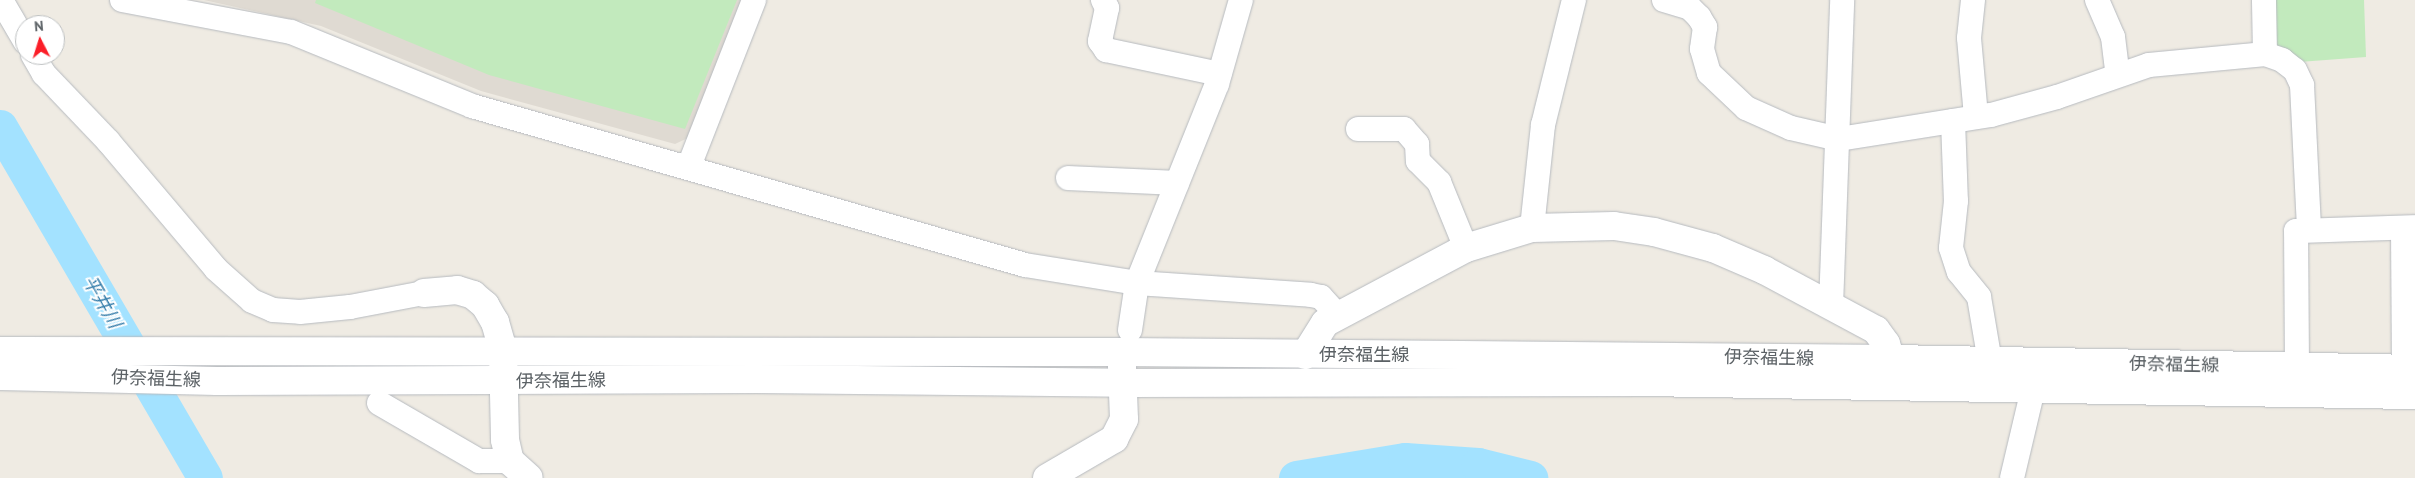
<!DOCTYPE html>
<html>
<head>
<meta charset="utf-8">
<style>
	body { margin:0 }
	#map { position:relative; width:2415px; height:478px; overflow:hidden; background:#efebe3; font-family:"PT Sans","Noto Sans JP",sans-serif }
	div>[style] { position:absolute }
	.education>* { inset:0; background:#dfdad2 }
	.green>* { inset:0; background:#c2eabd }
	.river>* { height:35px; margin:-17.5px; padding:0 17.5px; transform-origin:17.5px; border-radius:17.5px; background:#a3e2ff }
	.roads { filter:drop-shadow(0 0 1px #b6babf) drop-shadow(0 0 1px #b6babf) }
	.minor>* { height:24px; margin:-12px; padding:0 12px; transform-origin:12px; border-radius:12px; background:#fff }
	.tertiary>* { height:28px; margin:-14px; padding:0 14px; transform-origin:14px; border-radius:14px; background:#fff }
	.secondary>* { height:28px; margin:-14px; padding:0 14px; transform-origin:14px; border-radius:14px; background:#fff }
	span { translate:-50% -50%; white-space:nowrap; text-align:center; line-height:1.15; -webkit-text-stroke:4px #fff; paint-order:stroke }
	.street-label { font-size:18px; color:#5b6165 }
	.water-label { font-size:19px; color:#317ba9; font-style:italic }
	.north { position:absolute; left:15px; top:15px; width:50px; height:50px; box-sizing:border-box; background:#fff; border:1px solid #bdc0c1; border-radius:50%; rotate:355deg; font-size:14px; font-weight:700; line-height:20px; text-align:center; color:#5b6165 }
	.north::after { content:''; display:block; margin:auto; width:18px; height:22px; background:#fb1e28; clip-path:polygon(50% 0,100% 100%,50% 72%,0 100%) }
</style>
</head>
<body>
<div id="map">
	<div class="education">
		<div style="clip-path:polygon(204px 0,745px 0,692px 136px,675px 144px,481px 91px,321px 26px)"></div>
	</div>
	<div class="green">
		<div style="clip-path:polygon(316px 0,737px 0,685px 129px,489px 75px,315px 3px)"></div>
		<div style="clip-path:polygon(2268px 0,2364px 0,2366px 57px,2299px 62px,2270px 45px)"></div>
	</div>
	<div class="river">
		<div style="left:0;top:127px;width:406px;rotate:59.7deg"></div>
		<div style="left:1296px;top:478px;width:110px;rotate:-9.4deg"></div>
		<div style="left:1405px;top:460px;width:73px;rotate:3.9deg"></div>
		<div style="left:1478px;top:465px;width:54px;rotate:14deg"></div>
	</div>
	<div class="roads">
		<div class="minor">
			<div style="left:1px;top:0;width:48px;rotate:59.7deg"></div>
			<div style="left:122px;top:0;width:172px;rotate:10.7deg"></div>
			<div style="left:291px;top:32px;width:196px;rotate:22.2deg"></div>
			<div style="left:472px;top:106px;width:575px;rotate:16.04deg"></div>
			<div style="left:1025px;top:265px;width:113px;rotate:9.1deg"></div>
			<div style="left:1137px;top:283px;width:174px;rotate:3.9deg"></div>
			<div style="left:1311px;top:295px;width:10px;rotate:11deg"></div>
			<div style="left:1321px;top:297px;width:25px;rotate:48deg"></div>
			<div style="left:1103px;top:0;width:9px;rotate:63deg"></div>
			<div style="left:1107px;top:8px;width:34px;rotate:102deg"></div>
			<div style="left:1100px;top:41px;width:11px;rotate:56deg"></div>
			<div style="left:1106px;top:50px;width:116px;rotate:11.9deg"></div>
			<div style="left:1664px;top:0;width:27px;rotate:17deg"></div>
			<div style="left:1690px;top:8px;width:13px;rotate:45deg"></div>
			<div style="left:1699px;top:17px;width:12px;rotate:59deg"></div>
			<div style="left:1705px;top:27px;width:22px;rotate:98deg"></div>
			<div style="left:1702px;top:49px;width:25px;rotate:74deg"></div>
			<div style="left:1709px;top:73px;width:51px;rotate:43.4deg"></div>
			<div style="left:1746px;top:108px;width:49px;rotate:24deg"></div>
			<div style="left:1791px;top:128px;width:49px;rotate:12.9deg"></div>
			<div style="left:1839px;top:139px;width:154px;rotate:-9deg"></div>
			<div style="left:1991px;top:115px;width:68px;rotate:-15.3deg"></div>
			<div style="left:2057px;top:97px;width:97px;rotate:-19.2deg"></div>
			<div style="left:2149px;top:65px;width:117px;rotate:-5.4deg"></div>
			<div style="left:2265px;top:54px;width:54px;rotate:-91.1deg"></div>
			<div style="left:1973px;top:0;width:38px;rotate:96deg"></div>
			<div style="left:1969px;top:38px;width:79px;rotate:84.9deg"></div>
			<div style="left:2097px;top:0;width:40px;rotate:66.6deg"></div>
			<div style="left:2113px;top:37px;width:38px;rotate:83deg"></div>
			<div style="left:2265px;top:54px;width:18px;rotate:19deg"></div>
			<div style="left:2282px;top:60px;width:16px;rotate:38deg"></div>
			<div style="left:2295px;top:70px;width:17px;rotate:65deg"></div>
			<div style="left:2302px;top:85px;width:143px;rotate:87.2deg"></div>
			<div style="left:33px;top:55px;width:22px;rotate:60deg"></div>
			<div style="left:44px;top:74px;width:93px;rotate:46.3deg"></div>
			<div style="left:108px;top:141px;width:167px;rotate:49.8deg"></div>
			<div style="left:216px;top:269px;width:48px;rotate:41.6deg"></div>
			<div style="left:252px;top:301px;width:23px;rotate:23deg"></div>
			<div style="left:273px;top:310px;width:27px;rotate:4deg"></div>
			<div style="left:300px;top:312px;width:50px;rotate:-5.7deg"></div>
			<div style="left:350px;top:307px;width:75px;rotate:-10.7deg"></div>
			<div style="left:1953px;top:121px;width:80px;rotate:87.9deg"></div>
			<div style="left:1956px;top:201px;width:47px;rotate:96.1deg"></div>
			<div style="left:1951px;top:248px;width:25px;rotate:72deg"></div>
			<div style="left:1959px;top:272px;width:32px;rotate:51deg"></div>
			<div style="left:1979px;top:297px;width:66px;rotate:80.4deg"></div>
			<div style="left:1358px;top:129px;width:46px"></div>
			<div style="left:1404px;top:129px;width:20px;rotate:49deg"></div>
			<div style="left:1417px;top:144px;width:17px;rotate:87deg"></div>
			<div style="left:1418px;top:161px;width:30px;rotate:45deg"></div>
			<div style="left:1439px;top:182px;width:71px;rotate:67.8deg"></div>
			<div style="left:689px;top:166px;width:178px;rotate:-68.6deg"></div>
			<div style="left:1068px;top:178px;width:109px;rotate:2.6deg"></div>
			<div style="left:1532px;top:228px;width:104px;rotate:-83.9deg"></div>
			<div style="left:1543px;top:125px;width:129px;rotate:-76.1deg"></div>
			<div style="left:2403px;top:228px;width:141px;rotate:89.6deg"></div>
			<div style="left:1831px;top:306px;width:306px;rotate:-87.9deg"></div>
			<div style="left:1130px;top:330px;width:48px;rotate:-81.5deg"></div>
			<div style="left:1137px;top:283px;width:214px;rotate:-68.1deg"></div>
			<div style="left:1217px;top:84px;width:87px;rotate:-74.1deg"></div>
			<div style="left:2297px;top:368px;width:137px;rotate:-90.4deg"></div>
			<div style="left:2296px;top:231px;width:119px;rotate:-1.9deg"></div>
			<div style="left:379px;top:403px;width:116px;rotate:30.1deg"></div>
			<div style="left:479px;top:461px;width:31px"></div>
			<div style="left:2012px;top:478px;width:91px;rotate:-76.7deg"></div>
		</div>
		<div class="tertiary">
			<div style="left:424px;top:293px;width:33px;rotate:-5deg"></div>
			<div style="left:457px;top:290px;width:17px;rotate:17deg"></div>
			<div style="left:473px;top:295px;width:16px;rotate:40deg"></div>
			<div style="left:485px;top:305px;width:20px;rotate:60deg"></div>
			<div style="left:495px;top:322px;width:29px;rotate:74deg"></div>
			<div style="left:503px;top:350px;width:90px;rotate:88.7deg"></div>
			<div style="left:505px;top:440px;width:22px;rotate:77deg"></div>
			<div style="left:510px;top:461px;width:25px;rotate:42deg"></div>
			<div style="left:1305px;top:355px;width:38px;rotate:-58deg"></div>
			<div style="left:1325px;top:323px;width:160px;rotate:-28deg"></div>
			<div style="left:1466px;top:248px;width:69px;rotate:-16.9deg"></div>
			<div style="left:1532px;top:228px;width:82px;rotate:-1.4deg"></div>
			<div style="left:1614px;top:226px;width:40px;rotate:8.5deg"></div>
			<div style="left:1654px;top:232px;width:61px;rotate:15.2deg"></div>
			<div style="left:1713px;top:248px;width:56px;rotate:23.3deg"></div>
			<div style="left:1764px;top:270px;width:127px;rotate:28.2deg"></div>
			<div style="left:1876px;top:330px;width:17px;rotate:54deg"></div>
			<div style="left:1886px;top:344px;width:16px;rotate:72deg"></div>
			<div style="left:1891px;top:359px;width:23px;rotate:92deg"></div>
		</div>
		<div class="secondary">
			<div style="left:0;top:351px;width:1122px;rotate:0.05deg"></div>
			<div style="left:1122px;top:352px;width:769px;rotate:0.52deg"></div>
			<div style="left:1891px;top:359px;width:524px;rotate:1.09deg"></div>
			<div style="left:0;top:376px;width:217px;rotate:1.3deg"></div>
			<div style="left:217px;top:381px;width:540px;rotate:-0.21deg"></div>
			<div style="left:757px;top:379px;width:366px;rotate:0.6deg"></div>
			<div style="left:1123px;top:383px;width:521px;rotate:-0.11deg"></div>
			<div style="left:1644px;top:382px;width:771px;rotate:0.97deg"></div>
			<div style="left:1047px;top:478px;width:78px;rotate:-30.2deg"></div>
			<div style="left:1114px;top:439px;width:22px;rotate:-63deg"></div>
			<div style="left:1124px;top:419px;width:53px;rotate:-92.2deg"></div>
		</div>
	</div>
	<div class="street-label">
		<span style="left:1364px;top:355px">伊奈福生線</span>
		<span style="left:1769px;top:358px;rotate:1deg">伊奈福生線</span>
		<span style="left:2174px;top:365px;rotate:1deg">伊奈福生線</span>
		<span style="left:156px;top:379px;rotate:2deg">伊奈福生線</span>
		<span style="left:561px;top:381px;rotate:-1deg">伊奈福生線</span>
	</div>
	<div class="water-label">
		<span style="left:102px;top:302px;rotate:60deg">平井川</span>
	</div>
	<div class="north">N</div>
</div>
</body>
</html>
